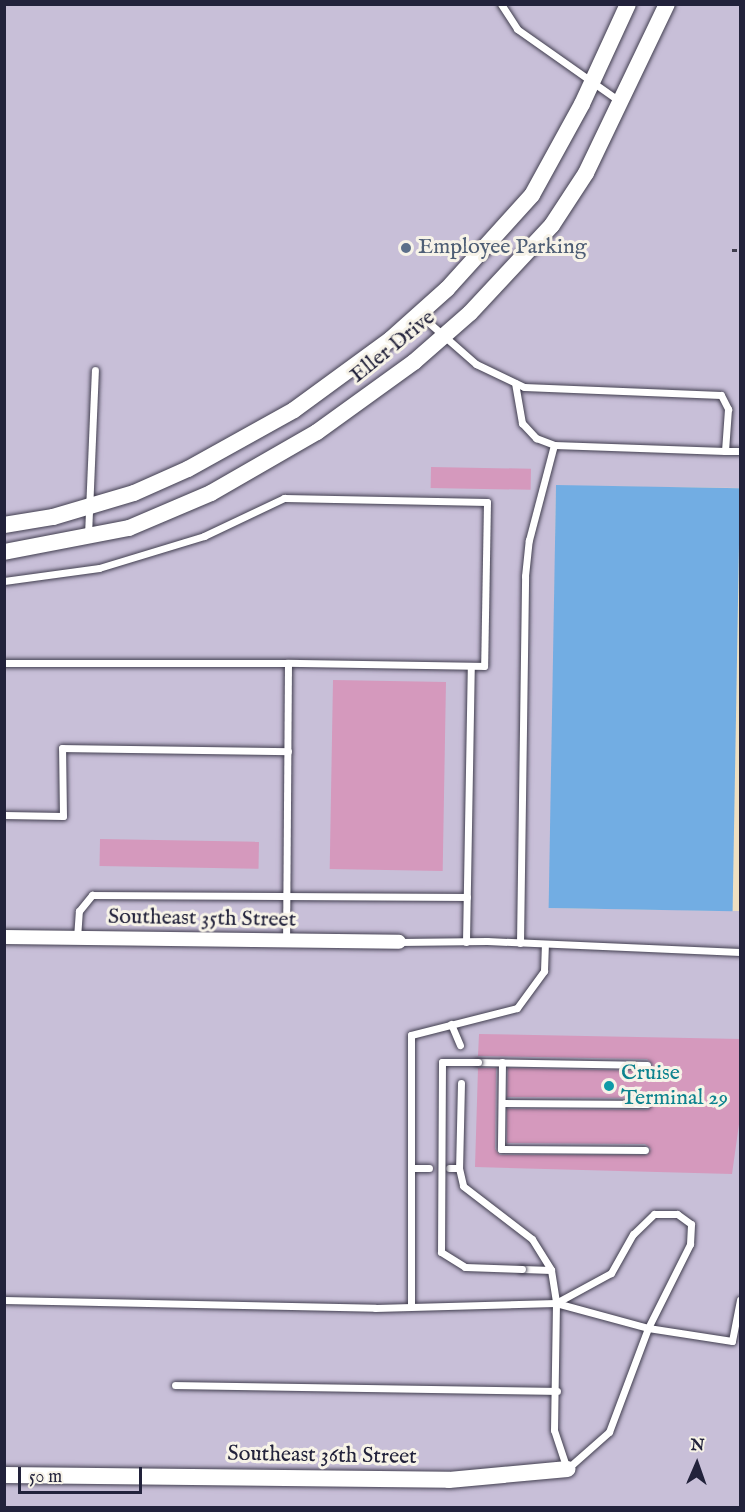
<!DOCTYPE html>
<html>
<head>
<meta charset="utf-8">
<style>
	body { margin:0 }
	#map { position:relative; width:745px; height:1512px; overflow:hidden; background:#efdfc0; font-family:"IM FELL English",serif }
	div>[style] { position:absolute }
	.industrial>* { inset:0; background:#c8bfd8 }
	.water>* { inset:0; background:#72ade3; transform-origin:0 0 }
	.building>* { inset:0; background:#d599bd; transform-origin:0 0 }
	.path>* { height:3px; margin-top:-1.5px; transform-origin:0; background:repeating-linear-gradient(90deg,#413e4f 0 4.5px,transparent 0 9px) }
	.roads { filter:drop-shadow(0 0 2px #413e4f) drop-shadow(0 0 2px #413e4f) }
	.service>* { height:7px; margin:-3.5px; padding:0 3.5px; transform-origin:3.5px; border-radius:3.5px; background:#fff }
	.minor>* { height:14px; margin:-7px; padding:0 7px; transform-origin:7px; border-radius:7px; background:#fff }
	.tertiary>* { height:16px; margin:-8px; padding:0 8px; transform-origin:8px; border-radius:8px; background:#fff }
	.bridges { filter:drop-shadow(0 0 2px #413e4f) drop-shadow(0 0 2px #413e4f) }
	.service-bridge>* { height:7px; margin:-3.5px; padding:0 3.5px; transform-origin:3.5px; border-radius:3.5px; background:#fff }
	.dots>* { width:16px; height:16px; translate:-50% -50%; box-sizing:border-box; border:3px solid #f7f3e8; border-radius:50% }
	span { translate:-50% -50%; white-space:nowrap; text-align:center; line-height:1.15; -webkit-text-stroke:6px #f7f3e8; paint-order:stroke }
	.service-label { font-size:22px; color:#4e5e75 }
	.left { translate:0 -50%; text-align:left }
	.street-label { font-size:22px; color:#22223b }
	.culture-label { font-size:22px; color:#0d838f }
	.frame { position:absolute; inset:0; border:6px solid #22223b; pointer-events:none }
	.north { position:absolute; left:667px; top:1434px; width:60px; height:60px; -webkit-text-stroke:4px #f7f3e8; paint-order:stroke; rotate:2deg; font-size:16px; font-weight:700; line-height:24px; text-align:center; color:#22223b }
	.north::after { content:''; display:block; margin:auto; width:21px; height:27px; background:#22223b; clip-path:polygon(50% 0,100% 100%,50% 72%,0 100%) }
	.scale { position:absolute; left:18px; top:1467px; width:124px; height:27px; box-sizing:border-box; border:3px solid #22223b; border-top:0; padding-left:8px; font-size:18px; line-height:21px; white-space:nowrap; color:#22223b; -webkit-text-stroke:4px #f7f3e8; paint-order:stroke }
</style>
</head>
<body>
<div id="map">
	<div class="industrial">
		<div style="clip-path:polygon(5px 5px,740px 5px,740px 488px,556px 486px,551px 908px,740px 911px,740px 1507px,5px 1508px)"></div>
	</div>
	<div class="water">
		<div style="left:556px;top:485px;width:184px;height:423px;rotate:1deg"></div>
	</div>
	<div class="building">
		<div style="left:431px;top:467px;width:100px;height:21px;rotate:1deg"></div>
		<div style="left:333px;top:680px;width:113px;height:189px;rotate:1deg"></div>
		<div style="left:100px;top:839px;width:159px;height:27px;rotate:1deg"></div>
		<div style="clip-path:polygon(479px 1034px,741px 1039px,741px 1110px,732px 1174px,475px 1167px,478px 1068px,496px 1068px,495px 1149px,500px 1155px,647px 1155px,651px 1149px,645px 1144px,507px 1143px,507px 1109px,647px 1110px,653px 1105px,647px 1098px,507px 1097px,508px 1068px,647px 1071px,653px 1065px,647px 1059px,478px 1056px)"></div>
	</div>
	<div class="path">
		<div style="left:732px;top:250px;width:8px"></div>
	</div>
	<div class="roads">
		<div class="service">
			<div style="left:501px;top:4px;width:30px;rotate:57deg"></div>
			<div style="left:517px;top:29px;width:127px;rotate:35.1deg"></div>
			<div style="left:419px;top:314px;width:76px;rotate:41.3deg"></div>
			<div style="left:476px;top:364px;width:53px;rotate:25.6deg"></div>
			<div style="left:524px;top:387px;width:197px;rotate:2.3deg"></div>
			<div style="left:721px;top:395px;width:16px;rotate:63deg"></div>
			<div style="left:728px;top:409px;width:42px;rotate:94.1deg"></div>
			<div style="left:725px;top:451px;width:15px"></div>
			<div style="left:515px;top:383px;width:41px;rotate:80.1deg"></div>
			<div style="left:522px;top:423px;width:21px;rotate:47deg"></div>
			<div style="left:536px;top:438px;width:19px;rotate:21deg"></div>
			<div style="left:554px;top:445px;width:171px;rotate:2deg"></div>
			<div style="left:88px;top:535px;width:165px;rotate:-87.6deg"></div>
			<div style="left:4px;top:581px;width:96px;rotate:-7.8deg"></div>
			<div style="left:99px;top:568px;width:110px;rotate:-16.9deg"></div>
			<div style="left:204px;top:536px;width:89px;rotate:-25.4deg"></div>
			<div style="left:284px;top:498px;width:203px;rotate:1.1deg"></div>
			<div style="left:487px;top:502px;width:164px;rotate:91deg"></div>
			<div style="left:484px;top:666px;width:196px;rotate:-179.1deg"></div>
			<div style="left:288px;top:663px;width:278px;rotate:90.4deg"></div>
			<div style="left:4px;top:663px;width:284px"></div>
			<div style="left:4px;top:815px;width:59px;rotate:1deg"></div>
			<div style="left:63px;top:816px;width:68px;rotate:-90.8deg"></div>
			<div style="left:62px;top:748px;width:226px;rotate:0.8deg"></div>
			<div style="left:77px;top:938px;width:27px;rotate:-86deg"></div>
			<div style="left:79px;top:911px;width:21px;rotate:-51deg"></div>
			<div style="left:92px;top:895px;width:375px;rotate:0.3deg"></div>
			<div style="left:399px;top:942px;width:88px;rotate:-0.7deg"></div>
			<div style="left:487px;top:941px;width:253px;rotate:2.5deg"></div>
			<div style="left:466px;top:942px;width:276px;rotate:-89deg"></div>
			<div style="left:520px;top:943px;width:367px;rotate:-89.2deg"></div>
			<div style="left:525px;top:576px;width:36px;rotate:-84deg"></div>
			<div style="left:529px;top:540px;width:98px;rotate:-75.3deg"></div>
			<div style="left:451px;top:1024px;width:23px;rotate:67deg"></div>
			<div style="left:478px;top:1062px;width:169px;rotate:1deg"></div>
			<div style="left:502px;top:1062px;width:87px;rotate:90.7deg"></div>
			<div style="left:501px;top:1149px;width:144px;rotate:0.4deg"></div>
			<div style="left:461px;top:1083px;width:85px;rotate:91.3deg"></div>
			<div style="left:459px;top:1168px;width:18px;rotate:77deg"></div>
			<div style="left:463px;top:1186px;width:87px;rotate:37.5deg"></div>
			<div style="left:532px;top:1239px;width:36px;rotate:58deg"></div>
			<div style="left:551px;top:1270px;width:33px;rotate:81deg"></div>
			<div style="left:556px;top:1303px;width:127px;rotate:90.9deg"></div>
			<div style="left:554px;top:1430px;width:41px;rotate:71.6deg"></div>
			<div style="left:567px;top:1469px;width:56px;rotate:-41.4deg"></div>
			<div style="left:609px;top:1432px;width:111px;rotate:-69.4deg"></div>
			<div style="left:648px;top:1328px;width:94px;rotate:-63.4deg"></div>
			<div style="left:690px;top:1244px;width:20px;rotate:-87deg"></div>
			<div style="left:691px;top:1224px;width:17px;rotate:-144deg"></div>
			<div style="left:677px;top:1214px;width:23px;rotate:180deg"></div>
			<div style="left:654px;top:1214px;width:29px;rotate:136deg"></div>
			<div style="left:633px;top:1234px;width:45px;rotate:119.4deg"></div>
			<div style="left:611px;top:1273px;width:63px;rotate:151.4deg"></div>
			<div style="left:502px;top:1103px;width:145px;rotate:0.4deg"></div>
			<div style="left:411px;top:1168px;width:18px"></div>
			<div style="left:449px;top:1168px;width:10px"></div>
			<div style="left:522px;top:1269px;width:29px;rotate:2deg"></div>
			<div style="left:4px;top:1300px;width:371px;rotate:1.2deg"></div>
			<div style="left:375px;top:1308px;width:181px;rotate:-1.6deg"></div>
			<div style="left:556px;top:1303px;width:95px;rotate:15.2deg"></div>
			<div style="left:648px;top:1328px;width:85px;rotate:8.8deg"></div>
			<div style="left:732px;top:1341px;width:42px;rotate:-79deg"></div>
			<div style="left:411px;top:1306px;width:271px;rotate:-90deg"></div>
			<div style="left:411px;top:1035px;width:109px;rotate:-14.3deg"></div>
			<div style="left:517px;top:1008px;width:46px;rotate:-53.9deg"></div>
			<div style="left:544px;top:971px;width:27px;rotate:-88deg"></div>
			<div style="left:175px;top:1385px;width:382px;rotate:0.9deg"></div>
		</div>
		<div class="minor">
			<div style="left:4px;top:937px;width:395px;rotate:0.7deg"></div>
		</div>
		<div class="tertiary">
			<div style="left:4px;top:525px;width:50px;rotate:-9.3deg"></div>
			<div style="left:53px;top:517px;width:84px;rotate:-16.5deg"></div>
			<div style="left:134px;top:493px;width:59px;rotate:-24deg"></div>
			<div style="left:188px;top:469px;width:121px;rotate:-29.1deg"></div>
			<div style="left:294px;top:410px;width:120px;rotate:-36.2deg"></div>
			<div style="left:391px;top:339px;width:75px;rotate:-41.8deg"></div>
			<div style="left:447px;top:289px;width:127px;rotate:-47.9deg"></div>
			<div style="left:532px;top:195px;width:104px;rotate:-61.2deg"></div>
			<div style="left:582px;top:104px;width:110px;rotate:-65.3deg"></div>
			<div style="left:4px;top:552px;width:127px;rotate:-10.9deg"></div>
			<div style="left:129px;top:528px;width:89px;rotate:-23.1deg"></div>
			<div style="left:211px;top:493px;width:122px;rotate:-29.9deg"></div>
			<div style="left:317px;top:432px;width:120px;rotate:-35.8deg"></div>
			<div style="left:414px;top:362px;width:74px;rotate:-41.2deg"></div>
			<div style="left:470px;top:313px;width:120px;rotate:-47deg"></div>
			<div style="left:552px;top:225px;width:62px;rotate:-56.8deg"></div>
			<div style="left:586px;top:173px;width:187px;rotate:-64.4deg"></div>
			<div style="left:4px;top:1475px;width:445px;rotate:0.6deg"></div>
			<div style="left:449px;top:1480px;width:119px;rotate:-5.3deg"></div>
		</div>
	</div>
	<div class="bridges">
		<div class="service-bridge">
			<div style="left:478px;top:1062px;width:36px;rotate:180deg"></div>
			<div style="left:442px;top:1062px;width:190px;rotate:90.3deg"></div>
			<div style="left:441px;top:1252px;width:28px;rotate:32deg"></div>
			<div style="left:465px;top:1267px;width:57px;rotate:2deg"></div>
		</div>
	</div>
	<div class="dots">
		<div style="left:406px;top:248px;background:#5c6f8a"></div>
		<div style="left:609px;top:1086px;background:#0f9aa8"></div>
	</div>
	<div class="service-label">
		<span class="left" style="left:418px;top:248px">Employee Parking</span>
	</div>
	<div class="street-label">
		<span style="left:393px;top:347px;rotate:-39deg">Eller Drive</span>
		<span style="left:202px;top:919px;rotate:1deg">Southeast 35th Street</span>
		<span style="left:322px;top:1456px;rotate:1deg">Southeast 36th Street</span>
	</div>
	<div class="culture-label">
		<span class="left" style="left:621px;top:1086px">Cruise<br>Terminal 29</span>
	</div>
	<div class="frame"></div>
	<div class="north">N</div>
	<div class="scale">50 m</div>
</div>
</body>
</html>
